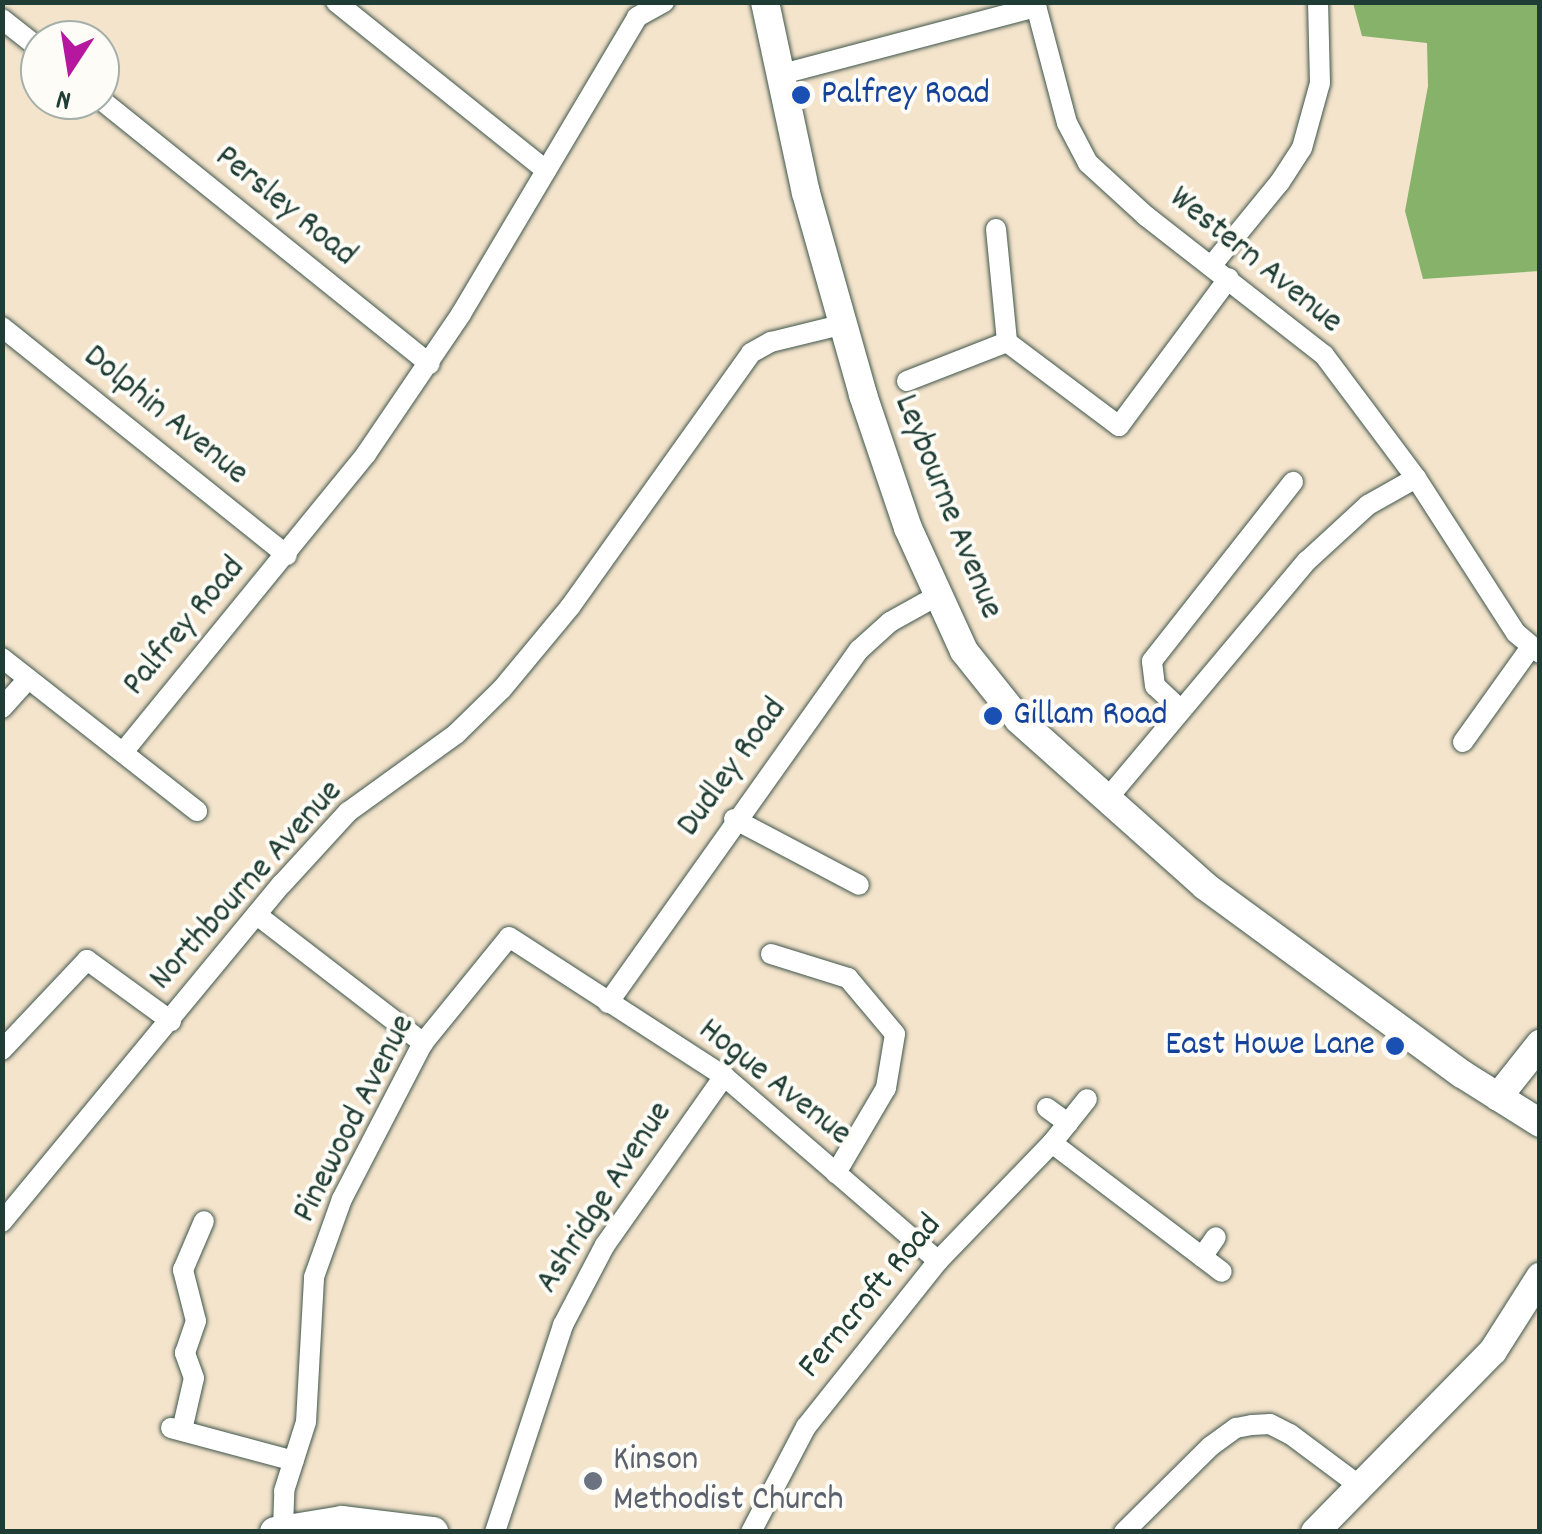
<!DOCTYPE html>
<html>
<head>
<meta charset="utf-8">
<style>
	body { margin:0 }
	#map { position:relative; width:1542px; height:1534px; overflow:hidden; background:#f5e4cc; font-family:Dekko,sans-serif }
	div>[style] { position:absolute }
	.forest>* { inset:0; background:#86b269 }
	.roads { filter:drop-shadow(0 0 2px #3f564b) drop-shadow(0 0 2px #3f564b) }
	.street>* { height:20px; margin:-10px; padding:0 10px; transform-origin:10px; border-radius:10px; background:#fff }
	.secondary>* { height:28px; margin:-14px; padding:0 14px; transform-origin:14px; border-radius:14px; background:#fff }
	.primary>* { height:30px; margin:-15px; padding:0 15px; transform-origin:15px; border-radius:15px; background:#fff }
	.dots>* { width:28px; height:28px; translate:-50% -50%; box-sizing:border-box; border:5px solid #fdfcf7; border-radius:50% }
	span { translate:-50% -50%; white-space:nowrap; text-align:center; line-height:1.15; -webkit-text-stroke:8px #fdfcf7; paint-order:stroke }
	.transit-label { font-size:35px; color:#164399 }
	.left { translate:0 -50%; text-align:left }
	.right { translate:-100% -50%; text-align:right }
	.street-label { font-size:35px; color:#1f3d34 }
	.worship-label { font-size:35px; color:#5b616d }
	.frame { position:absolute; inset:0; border:5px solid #1f3d34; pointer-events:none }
	.north { position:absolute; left:20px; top:20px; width:100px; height:100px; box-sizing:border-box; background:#fdfcf7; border:2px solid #a4b0a9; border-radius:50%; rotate:192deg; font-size:28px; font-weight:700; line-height:40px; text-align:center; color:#1f3d34 }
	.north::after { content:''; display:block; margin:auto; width:35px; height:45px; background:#b5179e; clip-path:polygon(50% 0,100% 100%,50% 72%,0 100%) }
</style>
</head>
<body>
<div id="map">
	<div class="forest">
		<div style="clip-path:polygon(1353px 3px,1539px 3px,1539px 271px,1423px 279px,1405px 211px,1428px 86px,1427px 43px,1362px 36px)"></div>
	</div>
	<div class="roads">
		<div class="street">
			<div style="left:336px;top:2px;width:269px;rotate:38.7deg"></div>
			<div style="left:1035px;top:2px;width:125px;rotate:75.2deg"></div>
			<div style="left:1067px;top:123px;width:45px;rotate:62.3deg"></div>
			<div style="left:1088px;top:163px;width:79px;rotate:42.4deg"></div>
			<div style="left:1146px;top:216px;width:226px;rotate:38deg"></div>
			<div style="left:1324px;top:355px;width:154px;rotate:53.2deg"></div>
			<div style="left:1416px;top:478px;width:184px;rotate:57.2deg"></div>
			<div style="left:1516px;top:633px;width:31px;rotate:40deg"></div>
			<div style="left:2px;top:19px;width:48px;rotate:38.3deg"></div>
			<div style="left:782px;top:74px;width:263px;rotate:-14.8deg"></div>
			<div style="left:100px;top:99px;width:423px;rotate:38.8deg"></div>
			<div style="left:996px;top:229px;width:114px;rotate:84.4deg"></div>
			<div style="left:1212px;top:265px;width:107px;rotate:-50.7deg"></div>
			<div style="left:1280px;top:182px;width:40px;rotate:-57.1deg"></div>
			<div style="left:1302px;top:148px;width:67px;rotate:-74.5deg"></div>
			<div style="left:1320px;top:83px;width:81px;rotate:-91.4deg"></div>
			<div style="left:2px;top:327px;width:365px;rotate:38.7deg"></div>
			<div style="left:907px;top:381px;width:107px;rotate:-21.3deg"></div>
			<div style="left:1007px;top:342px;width:140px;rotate:36.9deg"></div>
			<div style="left:1119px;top:426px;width:184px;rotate:-53.4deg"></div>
			<div style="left:2px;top:658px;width:248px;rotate:38.1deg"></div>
			<div style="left:2px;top:708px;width:39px;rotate:-48deg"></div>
			<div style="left:1181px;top:710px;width:35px;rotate:-137deg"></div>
			<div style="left:1155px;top:686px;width:25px;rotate:-97deg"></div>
			<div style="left:1152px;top:661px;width:228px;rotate:-51.8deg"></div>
			<div style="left:1463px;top:742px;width:117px;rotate:-54.4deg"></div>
			<div style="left:124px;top:751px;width:383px;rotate:-50.8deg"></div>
			<div style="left:366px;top:454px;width:169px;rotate:-55.8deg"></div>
			<div style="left:461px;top:314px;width:345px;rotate:-59.3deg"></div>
			<div style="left:637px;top:17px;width:31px;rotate:-29deg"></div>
			<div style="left:1107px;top:799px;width:311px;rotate:-50deg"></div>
			<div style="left:1307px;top:561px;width:83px;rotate:-42.6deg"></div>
			<div style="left:1368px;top:505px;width:55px;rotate:-29.4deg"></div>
			<div style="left:734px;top:819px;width:141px;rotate:27.8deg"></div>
			<div style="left:257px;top:915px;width:210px;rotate:37.6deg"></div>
			<div style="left:771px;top:954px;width:81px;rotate:17.3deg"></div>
			<div style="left:848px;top:978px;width:73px;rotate:50deg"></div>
			<div style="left:895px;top:1034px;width:55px;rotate:99.5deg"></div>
			<div style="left:886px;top:1088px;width:99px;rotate:120.5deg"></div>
			<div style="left:608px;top:1003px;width:433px;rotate:-54.6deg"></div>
			<div style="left:859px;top:650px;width:42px;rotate:-42.1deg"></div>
			<div style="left:890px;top:622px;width:54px;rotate:-29deg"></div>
			<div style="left:2px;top:1050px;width:124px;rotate:-46.6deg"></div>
			<div style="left:87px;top:960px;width:104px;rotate:36deg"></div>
			<div style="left:1047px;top:1108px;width:26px;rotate:36deg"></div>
			<div style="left:1052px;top:1143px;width:213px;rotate:37.2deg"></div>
			<div style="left:2px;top:1222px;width:439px;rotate:-50.4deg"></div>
			<div style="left:282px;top:884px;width:98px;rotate:-47.5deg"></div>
			<div style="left:348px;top:812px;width:133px;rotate:-35.8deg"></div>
			<div style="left:456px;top:734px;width:64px;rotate:-44.4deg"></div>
			<div style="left:502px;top:689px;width:107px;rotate:-50.3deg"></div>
			<div style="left:570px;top:607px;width:312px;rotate:-54.5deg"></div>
			<div style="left:751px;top:353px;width:23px;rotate:-29deg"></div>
			<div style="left:771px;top:342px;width:72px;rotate:-13.7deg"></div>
			<div style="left:1202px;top:1257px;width:24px;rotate:-55deg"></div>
			<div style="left:171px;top:1428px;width:127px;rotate:15deg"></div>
			<div style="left:182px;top:1430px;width:53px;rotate:-77deg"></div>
			<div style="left:194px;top:1378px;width:27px;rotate:-110deg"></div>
			<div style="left:185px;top:1353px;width:34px;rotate:-71deg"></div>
			<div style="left:196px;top:1321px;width:53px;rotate:-104.3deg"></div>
			<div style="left:183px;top:1270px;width:53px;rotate:-66.8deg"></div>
			<div style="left:283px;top:1529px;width:38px;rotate:-88deg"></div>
			<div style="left:284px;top:1491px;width:72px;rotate:-72.3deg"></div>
			<div style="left:306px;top:1422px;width:145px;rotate:-86.8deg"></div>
			<div style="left:314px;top:1277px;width:83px;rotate:-70.3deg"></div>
			<div style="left:342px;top:1199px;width:176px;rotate:-62.6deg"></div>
			<div style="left:423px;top:1043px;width:136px;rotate:-50.9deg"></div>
			<div style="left:509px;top:937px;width:256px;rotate:32.9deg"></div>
			<div style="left:724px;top:1076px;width:283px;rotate:40.8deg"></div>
			<div style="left:495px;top:1532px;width:218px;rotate:-71.8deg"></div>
			<div style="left:563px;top:1325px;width:90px;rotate:-62.3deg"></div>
			<div style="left:605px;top:1245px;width:207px;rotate:-54.8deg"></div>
			<div style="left:751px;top:1532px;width:119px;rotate:-62.4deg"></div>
			<div style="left:806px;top:1427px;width:212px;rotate:-51.5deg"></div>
			<div style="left:938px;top:1261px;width:164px;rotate:-46deg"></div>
			<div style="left:1052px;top:1143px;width:56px;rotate:-51.5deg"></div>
			<div style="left:1124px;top:1532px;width:122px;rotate:-44.7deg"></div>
			<div style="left:1211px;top:1446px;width:31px;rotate:-36deg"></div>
			<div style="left:1236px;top:1428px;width:16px;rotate:-11deg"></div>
			<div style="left:1252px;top:1425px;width:18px;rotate:-3deg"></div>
			<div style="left:1270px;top:1424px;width:22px;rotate:27deg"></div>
			<div style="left:1290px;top:1434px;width:89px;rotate:36.7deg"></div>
		</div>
		<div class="secondary">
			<div style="left:765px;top:2px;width:195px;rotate:77.9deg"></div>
			<div style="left:806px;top:193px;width:210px;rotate:74.2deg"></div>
			<div style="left:863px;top:395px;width:140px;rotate:71.3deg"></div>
			<div style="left:908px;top:528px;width:135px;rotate:65.5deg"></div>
			<div style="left:964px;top:651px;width:88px;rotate:51.4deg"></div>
			<div style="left:1019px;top:720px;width:249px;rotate:41.7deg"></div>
			<div style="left:1205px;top:886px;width:318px;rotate:36.2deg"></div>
			<div style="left:1462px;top:1074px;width:92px;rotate:32.1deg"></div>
			<div style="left:1498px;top:1097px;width:68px;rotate:-51.6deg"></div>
			<div style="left:1315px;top:1532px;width:254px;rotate:-45.5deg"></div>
			<div style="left:1493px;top:1351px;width:88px;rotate:-57.6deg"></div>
		</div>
		<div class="primary">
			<div style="left:275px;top:1532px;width:68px;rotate:-9.3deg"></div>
			<div style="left:342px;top:1521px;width:92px;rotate:6.9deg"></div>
		</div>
	</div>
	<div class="dots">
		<div style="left:801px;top:95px;background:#1a4fb4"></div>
		<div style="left:993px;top:716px;background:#1a4fb4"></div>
		<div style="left:1395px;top:1046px;background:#1a4fb4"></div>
		<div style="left:593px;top:1481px;background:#6b7280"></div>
	</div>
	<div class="transit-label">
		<span class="left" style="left:821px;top:95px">Palfrey Road</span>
		<span class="left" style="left:1013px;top:716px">Gillam Road</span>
		<span class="right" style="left:1375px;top:1046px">East Howe Lane</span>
	</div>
	<div class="street-label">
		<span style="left:285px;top:207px;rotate:39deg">Persley Road</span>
		<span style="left:1255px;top:261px;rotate:39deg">Western Avenue</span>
		<span style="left:165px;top:416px;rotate:39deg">Dolphin Avenue</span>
		<span style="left:947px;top:507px;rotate:68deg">Leybourne Avenue</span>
		<span style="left:185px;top:627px;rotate:-50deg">Palfrey Road</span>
		<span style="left:733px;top:768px;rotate:-54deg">Dudley Road</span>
		<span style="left:247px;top:886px;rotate:-48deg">Northbourne Avenue</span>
		<span style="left:774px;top:1083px;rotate:38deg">Hogue Avenue</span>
		<span style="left:355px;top:1119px;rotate:-63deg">Pinewood Avenue</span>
		<span style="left:605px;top:1198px;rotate:-57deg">Ashridge Avenue</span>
		<span style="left:871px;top:1297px;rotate:-50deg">Ferncroft Road</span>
	</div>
	<div class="worship-label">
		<span class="left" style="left:613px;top:1481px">Kinson<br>Methodist Church</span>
	</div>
	<div class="frame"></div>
	<div class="north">N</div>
</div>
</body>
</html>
